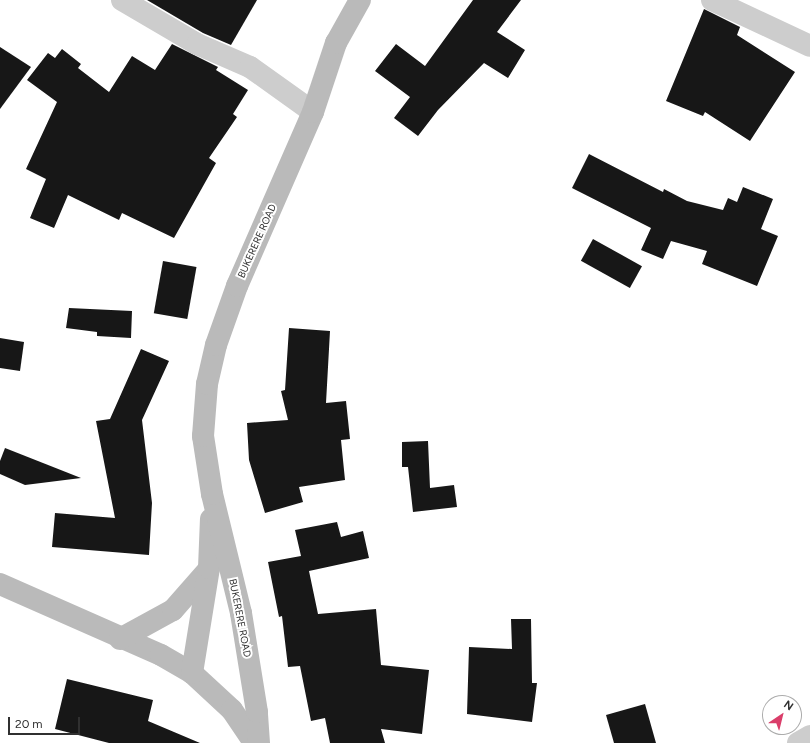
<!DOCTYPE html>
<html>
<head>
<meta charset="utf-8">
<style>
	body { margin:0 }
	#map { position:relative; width:810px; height:743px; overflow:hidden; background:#fff; font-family:Figtree,sans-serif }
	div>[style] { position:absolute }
	.building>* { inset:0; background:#171717; transform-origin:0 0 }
	.street>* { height:22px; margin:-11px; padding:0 11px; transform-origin:11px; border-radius:11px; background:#cdcdcd }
	.secondary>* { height:22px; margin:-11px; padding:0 11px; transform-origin:11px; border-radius:11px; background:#bababa }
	span { translate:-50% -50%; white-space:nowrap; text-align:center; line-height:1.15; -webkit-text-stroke:4px #fff; paint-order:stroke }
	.street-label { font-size:10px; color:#303030 }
	.north { position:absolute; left:762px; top:695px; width:40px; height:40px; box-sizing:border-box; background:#fff; border:1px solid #acacac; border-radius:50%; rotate:35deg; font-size:11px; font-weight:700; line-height:16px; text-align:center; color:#303030 }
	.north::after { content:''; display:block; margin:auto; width:14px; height:18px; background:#da3e6a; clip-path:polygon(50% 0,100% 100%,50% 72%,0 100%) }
	.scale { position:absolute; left:8px; top:717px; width:72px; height:18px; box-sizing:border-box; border:2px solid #303030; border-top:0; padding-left:5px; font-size:12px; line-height:14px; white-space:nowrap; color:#303030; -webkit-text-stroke:3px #fff; paint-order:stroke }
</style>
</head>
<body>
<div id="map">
	<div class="building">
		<div style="clip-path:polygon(147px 0,257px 0,231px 45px,203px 33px)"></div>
		<div style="clip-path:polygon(473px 0,521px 0,497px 32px,525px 50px,508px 78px,484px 63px,438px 110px,418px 136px,394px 118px,410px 97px,375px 71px,396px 44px,425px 66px)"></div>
		<div style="clip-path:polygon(704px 9px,740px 27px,737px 35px,795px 72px,750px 141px,705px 112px,703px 116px,666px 101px)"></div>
		<div style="clip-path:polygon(172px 44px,218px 67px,216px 70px,248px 90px,233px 114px,237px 117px,209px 158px,216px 163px,174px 238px,122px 213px,119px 220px,68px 195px,54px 228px,30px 218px,46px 179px,26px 169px,57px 102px,27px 80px,48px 53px,55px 58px,62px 49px,81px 64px,78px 68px,109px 92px,132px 56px,155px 70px)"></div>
		<div style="clip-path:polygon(0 47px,31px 67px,0 109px)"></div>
		<div style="clip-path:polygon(589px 154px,663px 192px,664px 189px,687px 201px,723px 210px,728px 198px,737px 202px,743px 187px,773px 199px,761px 229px,778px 236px,757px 286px,702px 264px,707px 251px,671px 241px,663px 259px,641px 250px,651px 228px,572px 188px)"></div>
		<div style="left:593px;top:239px;width:56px;height:25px;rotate:29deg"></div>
		<div style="left:163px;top:261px;width:34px;height:53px;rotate:10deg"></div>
		<div style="clip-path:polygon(69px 308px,132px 311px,131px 338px,97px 336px,97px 332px,66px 328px)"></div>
		<div style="clip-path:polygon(289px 328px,330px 331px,326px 403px,346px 401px,350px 439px,341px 440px,345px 480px,299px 487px,303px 502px,265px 513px,249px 460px,247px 423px,288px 420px,281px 391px,285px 390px)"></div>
		<div style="clip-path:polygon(0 338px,24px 342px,20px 371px,0 368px)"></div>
		<div style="clip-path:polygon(141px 349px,169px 361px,142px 420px,152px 503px,149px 555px,52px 547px,55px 513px,115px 518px,96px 421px,110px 419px)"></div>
		<div style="clip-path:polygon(428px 441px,430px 488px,454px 485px,457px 507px,413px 512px,408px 467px,402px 467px,402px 442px)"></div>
		<div style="clip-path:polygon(5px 448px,81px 478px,25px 485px,0 474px,0 461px)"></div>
		<div style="clip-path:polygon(337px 522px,341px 537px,363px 531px,369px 558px,309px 571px,318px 614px,376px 609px,381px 665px,429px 670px,422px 734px,381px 729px,385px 743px,330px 743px,325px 718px,311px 721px,300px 666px,288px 667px,282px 616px,279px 617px,268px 562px,301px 556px,295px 530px)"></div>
		<div style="clip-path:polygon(511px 619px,531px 619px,532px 683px,537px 683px,532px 722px,467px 714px,469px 647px,512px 649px)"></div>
		<div style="clip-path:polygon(67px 679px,153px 700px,148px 721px,200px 743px,109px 743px,55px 729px)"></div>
		<div style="clip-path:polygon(645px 704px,656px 743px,614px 743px,606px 715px)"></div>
	</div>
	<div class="street">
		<div style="left:122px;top:0;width:87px;rotate:30.4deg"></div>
		<div style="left:197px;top:44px;width:58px;rotate:23.5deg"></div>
		<div style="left:250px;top:67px;width:77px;rotate:35.5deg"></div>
		<div style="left:712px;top:0;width:108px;rotate:25.1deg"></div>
		<div style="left:798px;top:743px;width:14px;rotate:-30deg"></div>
	</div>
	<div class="secondary">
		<div style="left:0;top:584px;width:176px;rotate:23.8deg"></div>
		<div style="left:161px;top:655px;width:36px;rotate:30deg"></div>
		<div style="left:192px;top:673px;width:54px;rotate:42.8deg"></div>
		<div style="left:232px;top:710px;width:40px;rotate:56deg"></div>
		<div style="left:120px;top:639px;width:60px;rotate:-28.7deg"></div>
		<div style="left:173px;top:610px;width:53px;rotate:-48.8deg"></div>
		<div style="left:192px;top:673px;width:106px;rotate:-80.8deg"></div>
		<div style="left:209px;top:568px;width:49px;rotate:-87.7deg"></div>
		<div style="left:259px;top:743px;width:31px;rotate:-94deg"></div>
		<div style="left:257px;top:712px;width:100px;rotate:-99.2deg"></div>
		<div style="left:241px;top:613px;width:122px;rotate:-103.7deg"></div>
		<div style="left:212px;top:494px;width:59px;rotate:-98.8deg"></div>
		<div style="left:203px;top:436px;width:52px;rotate:-85.6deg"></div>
		<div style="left:207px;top:384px;width:40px;rotate:-77deg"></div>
		<div style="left:216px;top:345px;width:63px;rotate:-70.4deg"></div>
		<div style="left:237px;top:286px;width:190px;rotate:-66.4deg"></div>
		<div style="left:313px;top:112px;width:73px;rotate:-71.6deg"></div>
		<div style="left:336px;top:43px;width:49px;rotate:-60.8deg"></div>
	</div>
	<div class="street-label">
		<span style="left:257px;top:241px;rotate:-66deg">BUKERERE ROAD</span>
		<span style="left:240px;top:618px;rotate:79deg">BUKERERE ROAD</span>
	</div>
	<div class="north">N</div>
	<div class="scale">20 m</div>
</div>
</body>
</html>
